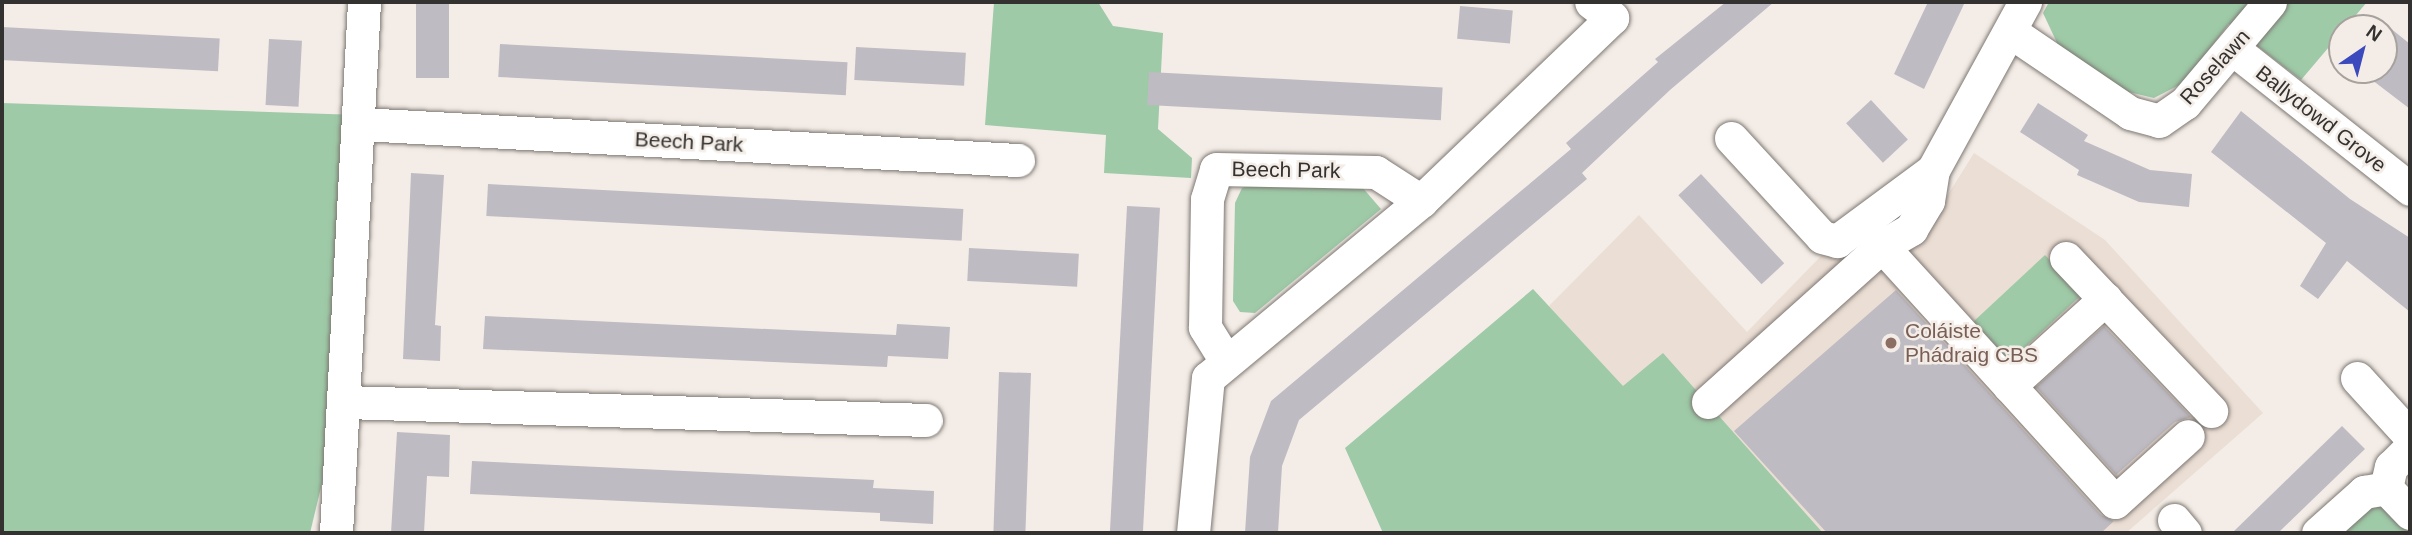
<!DOCTYPE html>
<html>
<head>
<meta charset="utf-8">
<style>
	body { margin:0 }
	#map { position:relative; width:2412px; height:535px; overflow:hidden; background:#f4ede7; font-family:Arial,sans-serif }
	div>[style] { position:absolute }
	.built>* { inset:0; background:#ebded4 }
	.green>* { inset:0; background:#9ecaa7; transform-origin:0 0 }
	.building>* { inset:0; background:#bfbbc2; transform-origin:0 0 }
	.roads { filter:drop-shadow(0 0 2px #7d7772) drop-shadow(0 0 2px #7d7772) }
	.minor>* { height:33px; margin:-16.5px; padding:0 16.5px; transform-origin:16.5px; border-radius:16.5px; background:#fff }
	.dots>* { width:19px; height:19px; translate:-50% -50%; box-sizing:border-box; border:4px solid #f4ede7; border-radius:50% }
	span { translate:-50% -50%; white-space:nowrap; text-align:center; line-height:1.15; -webkit-text-stroke:5px #f4ede7; paint-order:stroke }
	.street-label { font-size:21px; color:#343230 }
	.education-label { font-size:21px; color:#785e54 }
	.left { translate:0 -50%; text-align:left }
	.frame { position:absolute; inset:0; border:4px solid #343230; pointer-events:none }
	.north { position:absolute; left:2328px; top:14px; width:70px; height:70px; box-sizing:border-box; background:#f4ede7; border:2px solid #a7a29e; border-radius:50%; rotate:35deg; font-size:19px; font-weight:700; line-height:28px; text-align:center; color:#343230 }
	.north::after { content:''; display:block; margin:auto; width:24px; height:32px; background:#3b4abd; clip-path:polygon(50% 0,100% 100%,50% 72%,0 100%) }
</style>
</head>
<body>
<div id="map">
	<div class="built">
		<div style="clip-path:polygon(1974px 153px,2105px 240px,2263px 413px,2126px 533px,1823px 533px,1663px 354px,1623px 387px,1549px 306px,1639px 215px,1747px 332px,1822px 255px,1856px 249px,1916px 195px,1939px 209px)"></div>
	</div>
	<div class="green">
		<div style="clip-path:polygon(994px 2px,1098px 2px,1113px 26px,1163px 33px,1158px 129px,1192px 158px,1191px 178px,1104px 173px,1106px 135px,985px 125px)"></div>
		<div style="clip-path:polygon(2049px 2px,2367px 2px,2301px 80px,2229px 24px,2183px 83px,2154px 98px,2120px 90px,2058px 45px,2043px 13px)"></div>
		<div style="clip-path:polygon(2px 103px,358px 115px,344px 392px,310px 533px,2px 533px)"></div>
		<div style="clip-path:polygon(1255px 183px,1362px 187px,1381px 209px,1255px 313px,1240px 312px,1233px 301px,1235px 203px,1242px 188px)"></div>
		<div style="left:2045px;top:255px;width:54px;height:98px;rotate:47deg"></div>
		<div style="clip-path:polygon(1533px 289px,1623px 386px,1663px 353px,1823px 533px,1383px 533px,1345px 448px)"></div>
		<div style="clip-path:polygon(2362px 504px,2385px 505px,2410px 533px,2331px 533px)"></div>
	</div>
	<div class="building">
		<div style="left:416px;top:2px;width:33px;height:76px"></div>
		<div style="clip-path:polygon(1726px 2px,1774px 2px,1670px 90px,1582px 173px,1587px 179px,1299px 420px,1282px 466px,1278px 533px,1245px 533px,1250px 457px,1271px 401px,1571px 149px,1566px 143px,1658px 62px,1655px 59px)"></div>
		<div style="clip-path:polygon(1928px 2px,1965px 2px,1924px 89px,1894px 74px)"></div>
		<div style="left:1460px;top:6px;width:53px;height:33px;rotate:5deg"></div>
		<div style="clip-path:polygon(2384px 23px,2410px 44px,2410px 109px,2359px 70px,2384px 70px)"></div>
		<div style="left:2px;top:27px;width:218px;height:33px;rotate:3deg"></div>
		<div style="left:269px;top:39px;width:33px;height:66px;rotate:3deg"></div>
		<div style="left:500px;top:44px;width:348px;height:33px;rotate:3deg"></div>
		<div style="left:856px;top:47px;width:110px;height:33px;rotate:3deg"></div>
		<div style="left:1149px;top:72px;width:294px;height:33px;rotate:3deg"></div>
		<div style="left:1871px;top:100px;width:54px;height:34px;rotate:47deg"></div>
		<div style="clip-path:polygon(2038px 103px,2088px 135px,2084px 141px,2150px 170px,2192px 174px,2189px 207px,2139px 202px,2077px 175px,2079px 170px,2020px 132px)"></div>
		<div style="clip-path:polygon(2241px 111px,2350px 199px,2410px 238px,2410px 312px,2347px 261px,2318px 299px,2300px 286px,2326px 243px,2211px 152px)"></div>
		<div style="clip-path:polygon(411px 173px,444px 175px,435px 325px,441px 326px,440px 361px,403px 359px)"></div>
		<div style="left:1701px;top:174px;width:122px;height:31px;rotate:47deg"></div>
		<div style="left:488px;top:184px;width:476px;height:32px;rotate:3deg"></div>
		<div style="left:1127px;top:206px;width:33px;height:326px;rotate:3deg"></div>
		<div style="left:969px;top:248px;width:110px;height:33px;rotate:3deg"></div>
		<div style="clip-path:polygon(1896px 290px,2101px 515px,2114px 521px,2101px 533px,1827px 533px,1734px 431px)"></div>
		<div style="clip-path:polygon(485px 316px,896px 335px,897px 324px,950px 327px,948px 359px,888px 356px,887px 367px,483px 349px)"></div>
		<div style="clip-path:polygon(2104px 326px,2191px 417px,2175px 422px,2116px 475px,2036px 387px)"></div>
		<div style="left:999px;top:372px;width:32px;height:162px;rotate:2deg"></div>
		<div style="clip-path:polygon(2342px 426px,2365px 449px,2278px 533px,2232px 533px)"></div>
		<div style="clip-path:polygon(397px 432px,450px 435px,449px 477px,427px 476px,424px 533px,391px 533px)"></div>
		<div style="clip-path:polygon(472px 461px,874px 480px,873px 488px,934px 491px,933px 524px,880px 521px,880px 513px,470px 494px)"></div>
	</div>
	<div class="roads">
		<div class="minor">
			<div style="left:2011px;top:32px;width:144px;rotate:34.2deg"></div>
			<div style="left:2130px;top:113px;width:30px;rotate:15deg"></div>
			<div style="left:2159px;top:121px;width:32px;rotate:-35deg"></div>
			<div style="left:2185px;top:103px;width:132px;rotate:-49.9deg"></div>
			<div style="left:2233px;top:49px;width:226px;rotate:38.3deg"></div>
			<div style="left:361px;top:124px;width:658px;rotate:3.14deg"></div>
			<div style="left:1731px;top:138px;width:134px;rotate:47.4deg"></div>
			<div style="left:1822px;top:237px;width:16px;rotate:15deg"></div>
			<div style="left:1837px;top:241px;width:119px;rotate:-36.5deg"></div>
			<div style="left:1882px;top:246px;width:346px;rotate:47.7deg"></div>
			<div style="left:2115px;top:502px;width:98px;rotate:-42.1deg"></div>
			<div style="left:2066px;top:258px;width:211px;rotate:46.5deg"></div>
			<div style="left:1226px;top:361px;width:40px;rotate:-122deg"></div>
			<div style="left:1205px;top:327px;width:128px;rotate:-89.1deg"></div>
			<div style="left:1207px;top:199px;width:31px;rotate:-73deg"></div>
			<div style="left:1216px;top:169px;width:160px;rotate:1.1deg"></div>
			<div style="left:1376px;top:172px;width:54px;rotate:32.8deg"></div>
			<div style="left:2357px;top:378px;width:79px;rotate:47.6deg"></div>
			<div style="left:2009px;top:386px;width:130px;rotate:-42.2deg"></div>
			<div style="left:345px;top:402px;width:581px;rotate:1.77deg"></div>
			<div style="left:1708px;top:402px;width:234px;rotate:-41.9deg"></div>
			<div style="left:1882px;top:246px;width:34px;rotate:-30deg"></div>
			<div style="left:1911px;top:229px;width:33px;rotate:-59deg"></div>
			<div style="left:1928px;top:201px;width:31px;rotate:-81deg"></div>
			<div style="left:1933px;top:170px;width:192px;rotate:-61.3deg"></div>
			<div style="left:2386px;top:488px;width:22px;rotate:-77deg"></div>
			<div style="left:2391px;top:467px;width:27px;rotate:-45deg"></div>
			<div style="left:2174px;top:520px;width:17px;rotate:50deg"></div>
			<div style="left:336px;top:533px;width:532px;rotate:-86.98deg"></div>
			<div style="left:1193px;top:533px;width:156px;rotate:-84.5deg"></div>
			<div style="left:1208px;top:378px;width:277px;rotate:-39.7deg"></div>
			<div style="left:1421px;top:201px;width:265px;rotate:-43.8deg"></div>
			<div style="left:1612px;top:18px;width:26px;rotate:-143deg"></div>
			<div style="left:2318px;top:533px;width:62px;rotate:-41.7deg"></div>
			<div style="left:2364px;top:492px;width:22px;rotate:-10deg"></div>
			<div style="left:2386px;top:488px;width:35px;rotate:46deg"></div>
		</div>
	</div>
	<div class="dots">
		<div style="left:1891px;top:343px;background:#8d6e63"></div>
	</div>
	<div class="street-label">
		<span style="left:2215px;top:67px;rotate:-48deg">Roselawn</span>
		<span style="left:2321px;top:119px;rotate:38deg">Ballydowd Grove</span>
		<span style="left:689px;top:142px;rotate:3deg">Beech Park</span>
		<span style="left:1286px;top:170px;rotate:1deg">Beech Park</span>
	</div>
	<div class="education-label">
		<span class="left" style="left:1905px;top:343px">Coláiste<br>Phádraig CBS</span>
	</div>
	<div class="frame"></div>
	<div class="north">N</div>
</div>
</body>
</html>
